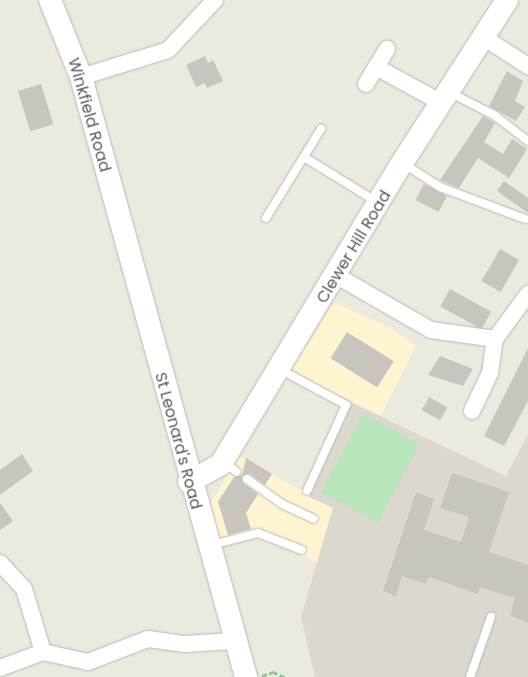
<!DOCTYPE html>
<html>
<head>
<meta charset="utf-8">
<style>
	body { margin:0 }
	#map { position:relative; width:528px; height:677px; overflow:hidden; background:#ece9de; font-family:Poppins,sans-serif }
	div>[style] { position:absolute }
	.commercial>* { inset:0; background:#fef4d0 }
	.education>* { inset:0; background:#dcd8cd }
	.green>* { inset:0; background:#b9e5ba; transform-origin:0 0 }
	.building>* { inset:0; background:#c8c5be; transform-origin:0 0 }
	.path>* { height:2.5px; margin-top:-1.25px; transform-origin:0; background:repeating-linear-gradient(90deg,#92c6a1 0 5px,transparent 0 7.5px) }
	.roads { filter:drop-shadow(0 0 1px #b7b9be) drop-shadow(0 0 1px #b7b9be) }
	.lane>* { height:8px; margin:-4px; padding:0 4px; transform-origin:4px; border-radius:4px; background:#fff }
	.street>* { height:16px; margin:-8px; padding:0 8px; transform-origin:8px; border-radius:8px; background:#fff }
	.secondary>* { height:22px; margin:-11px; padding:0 11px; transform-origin:11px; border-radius:11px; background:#fff }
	span { translate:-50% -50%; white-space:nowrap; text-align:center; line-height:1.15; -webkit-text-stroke:4.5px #fff; paint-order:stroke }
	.street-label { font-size:16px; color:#585b60 }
</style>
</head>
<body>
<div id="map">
	<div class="commercial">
		<div style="clip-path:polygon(334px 302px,394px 330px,416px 346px,381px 415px,290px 372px)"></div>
		<div style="clip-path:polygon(239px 456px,333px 508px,318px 562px,254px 536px,220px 545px,210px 504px)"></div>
	</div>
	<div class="education">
		<div style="clip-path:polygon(352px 403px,506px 476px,528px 435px,528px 677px,315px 677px,301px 617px,333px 508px,309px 497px)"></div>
	</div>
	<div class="green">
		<div style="left:363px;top:414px;width:64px;height:89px;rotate:28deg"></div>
	</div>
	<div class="building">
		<div style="clip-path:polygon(205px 56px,208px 63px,213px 60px,223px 81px,207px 88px,205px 83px,196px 87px,186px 65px)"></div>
		<div style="clip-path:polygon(507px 71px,523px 81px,515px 101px,525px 107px,516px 121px,489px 106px)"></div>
		<div style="left:41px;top:84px;width:42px;height:24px;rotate:73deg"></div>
		<div style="clip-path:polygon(483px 116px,495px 123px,484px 142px,503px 154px,512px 139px,527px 149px,509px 178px,478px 158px,459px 188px,440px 180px)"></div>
		<div style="clip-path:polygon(504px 181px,528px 198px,528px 213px,497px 191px)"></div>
		<div style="left:424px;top:184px;width:26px;height:18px;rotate:28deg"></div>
		<div style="left:500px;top:249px;width:22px;height:37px;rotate:30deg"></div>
		<div style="left:450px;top:289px;width:47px;height:20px;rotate:29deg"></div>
		<div style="left:347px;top:332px;width:55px;height:31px;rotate:32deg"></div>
		<div style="clip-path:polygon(528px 348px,528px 401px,504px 446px,484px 436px)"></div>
		<div style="clip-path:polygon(440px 356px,473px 369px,463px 386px,428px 375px)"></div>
		<div style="left:429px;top:397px;width:21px;height:15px;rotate:29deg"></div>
		<div style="clip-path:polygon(22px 454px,33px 471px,0 495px,0 470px)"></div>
		<div style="clip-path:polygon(246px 458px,272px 474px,265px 485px,250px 474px,242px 476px,243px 483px,258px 494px,246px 513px,251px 529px,228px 535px,218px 502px,234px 477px,242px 475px)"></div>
		<div style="clip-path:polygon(452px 473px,509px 492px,489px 552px,528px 565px,528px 623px,510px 615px,515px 598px,480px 587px,478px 594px,429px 577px,426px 584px,402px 576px,396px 596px,383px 591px,416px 492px,434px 499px,424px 530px,461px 542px,469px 517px,440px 508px)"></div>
		<div style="clip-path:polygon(0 503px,13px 521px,0 530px)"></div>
	</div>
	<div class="path">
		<div style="left:262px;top:676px;width:12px;rotate:-20deg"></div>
		<div style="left:273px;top:672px;width:13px;rotate:23deg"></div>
	</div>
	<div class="roads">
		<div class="lane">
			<div style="left:449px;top:92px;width:51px;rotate:27.1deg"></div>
			<div style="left:494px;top:115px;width:43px;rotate:37.4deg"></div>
			<div style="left:304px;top:157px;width:86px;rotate:31.7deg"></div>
			<div style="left:404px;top:164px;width:43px;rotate:32.6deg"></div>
			<div style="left:440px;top:187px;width:91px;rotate:20.6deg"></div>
			<div style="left:266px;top:218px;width:105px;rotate:-58.3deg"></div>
			<div style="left:281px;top:370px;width:74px;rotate:28.3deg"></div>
			<div style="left:346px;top:405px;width:94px;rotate:114.4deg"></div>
			<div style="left:224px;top:462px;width:16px;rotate:38deg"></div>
			<div style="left:247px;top:479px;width:43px;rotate:35.5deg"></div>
			<div style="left:282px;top:504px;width:35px;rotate:25deg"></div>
			<div style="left:212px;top:545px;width:48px;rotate:-14.6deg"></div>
			<div style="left:258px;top:533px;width:47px;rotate:21.1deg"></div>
			<div style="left:470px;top:677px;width:64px;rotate:-70.7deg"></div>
		</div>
		<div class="street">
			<div style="left:483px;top:37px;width:54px;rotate:32.8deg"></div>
			<div style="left:376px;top:67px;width:75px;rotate:28.6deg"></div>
			<div style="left:81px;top:77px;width:91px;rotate:-17.2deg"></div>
			<div style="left:168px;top:50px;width:69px;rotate:-46.8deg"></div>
			<div style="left:366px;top:84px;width:41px;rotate:-59deg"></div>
			<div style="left:337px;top:276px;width:108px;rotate:29.9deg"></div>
			<div style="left:431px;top:330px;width:65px;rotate:8deg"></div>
			<div style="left:472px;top:411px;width:42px;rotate:-64.7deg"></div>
			<div style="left:490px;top:373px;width:34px;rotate:-82deg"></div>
			<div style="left:495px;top:339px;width:56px;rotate:-53.7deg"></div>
			<div style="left:0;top:563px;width:35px;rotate:47deg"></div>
			<div style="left:24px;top:589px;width:66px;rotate:73.2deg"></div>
			<div style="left:43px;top:652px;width:46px;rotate:12.5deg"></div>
			<div style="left:88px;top:662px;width:64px;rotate:-21deg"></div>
			<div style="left:148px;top:639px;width:37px;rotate:8deg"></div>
			<div style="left:185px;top:644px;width:48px;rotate:-3.6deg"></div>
			<div style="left:0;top:668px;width:46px;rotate:-20.4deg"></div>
		</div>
		<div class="secondary">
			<div style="left:50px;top:0;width:83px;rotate:68.1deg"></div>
			<div style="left:81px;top:77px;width:622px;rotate:74.62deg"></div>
			<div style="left:189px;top:482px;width:37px;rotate:-29deg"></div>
			<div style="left:221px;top:464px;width:351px;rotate:-59deg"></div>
			<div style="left:402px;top:163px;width:194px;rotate:-57.2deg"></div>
		</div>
	</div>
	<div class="street-label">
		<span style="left:89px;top:115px;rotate:74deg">Winkfield Road</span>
		<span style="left:354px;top:247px;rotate:-59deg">Clewer Hill Road</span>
		<span style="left:178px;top:441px;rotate:75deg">St Leonard's Road</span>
	</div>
</div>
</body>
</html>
